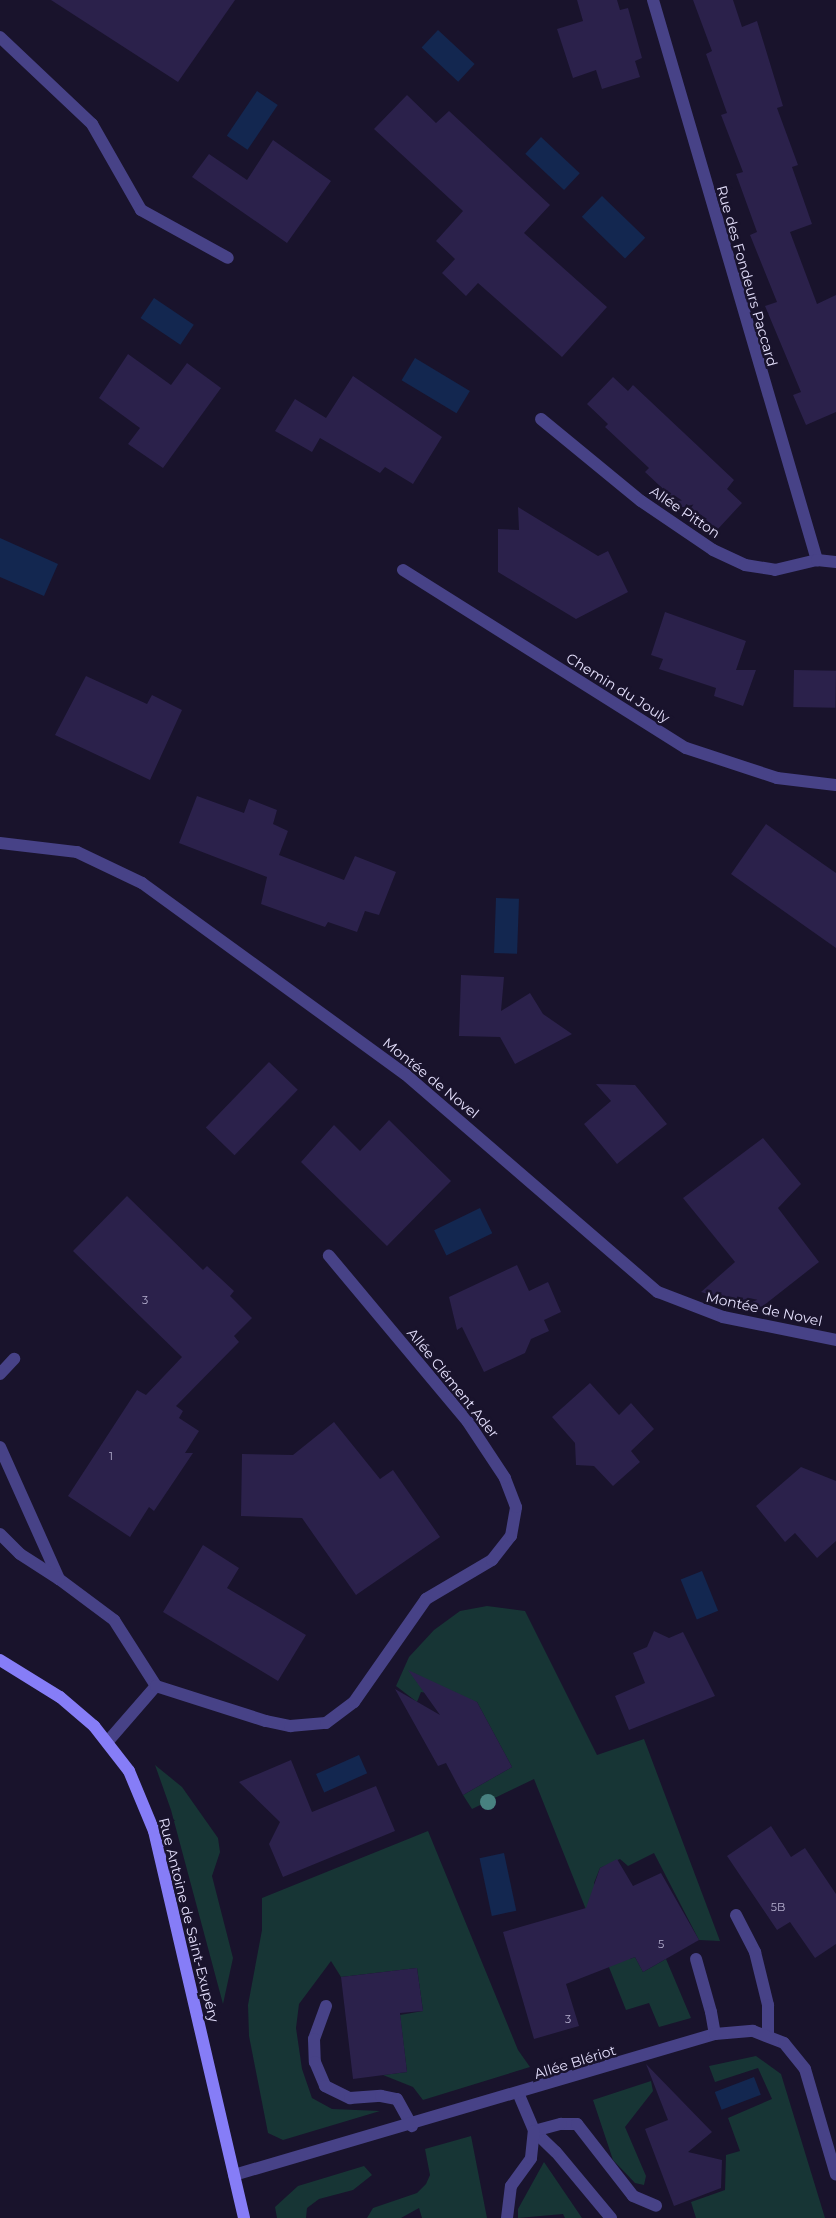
<!DOCTYPE html>
<html>
<head>
<meta charset="utf-8">
<style>
	body { margin:0 }
	#map { position:relative; width:836px; height:2218px; overflow:hidden; background:#19132c; font-family:Montserrat,sans-serif }
	div>[style] { position:absolute }
	.green>* { inset:0; background:#173535 }
	.water>* { inset:0; background:#132750; transform-origin:0 0 }
	.building>* { inset:0; background:#2b214b; transform-origin:0 0 }
	.lane>* { height:12px; margin:-6px; padding:0 6px; transform-origin:6px; border-radius:6px; background:#474287 }
	.street>* { height:12px; margin:-6px; padding:0 6px; transform-origin:6px; border-radius:6px; background:#474287 }
	.secondary>* { height:12px; margin:-6px; padding:0 6px; transform-origin:6px; border-radius:6px; background:#867df7 }
	.trees>* { width:16px; height:16px; margin:-8px; border-radius:50%; background:#488180 }
	span { translate:-50% -50%; white-space:nowrap; text-align:center; line-height:1.15; -webkit-text-stroke:5px #19132c; paint-order:stroke }
	.number-label { font-size:11px; color:#b6b0d0 }
	.number-label span { -webkit-text-stroke-width:0 }
	.street-label { font-size:14px; color:#e5e0fd }
</style>
</head>
<body>
<div id="map">
	<div class="green">
		<div style="clip-path:polygon(487px 1606px,525px 1611px,597px 1755px,644px 1739px,720px 1941px,699px 1940px,654px 1853px,628px 1866px,620px 1859px,600px 1868px,594px 1883px,630px 1959px,635px 1957px,643px 1972px,666px 1959px,691px 2018px,659px 2027px,649px 2003px,626px 2010px,534px 1779px,472px 1809px,463px 1795px,512px 1767px,477px 1702px,421px 1692px,417px 1702px,396px 1686px,409px 1657px,434px 1630px,460px 1611px)"></div>
		<div style="clip-path:polygon(155px 1765px,182px 1787px,218px 1838px,220px 1852px,212px 1876px,233px 1958px,223px 2004px,171px 1810px)"></div>
		<div style="clip-path:polygon(428px 1831px,518px 2050px,530px 2067px,423px 2100px,413px 2087px,383px 2075px,407px 2072px,400px 2015px,423px 2011px,417px 1968px,341px 1977px,331px 1961px,299px 2004px,296px 2028px,302px 2069px,312px 2098px,332px 2109px,380px 2111px,283px 2140px,268px 2133px,249px 2036px,248px 2005px,262px 1930px,262px 1898px)"></div>
		<div style="clip-path:polygon(756px 2056px,781px 2074px,825px 2218px,696px 2218px,691px 2202px,725px 2190px,726px 2155px,740px 2151px,728px 2118px,772px 2099px,758px 2068px,715px 2082px,709px 2066px)"></div>
		<div style="clip-path:polygon(651px 2081px,653px 2091px,625px 2127px,646px 2176px,644px 2185px,635px 2183px,613px 2160px,593px 2100px)"></div>
		<div style="clip-path:polygon(471px 2136px,487px 2218px,422px 2218px,419px 2208px,401px 2218px,367px 2218px,373px 2208px,417px 2193px,426px 2184px,430px 2175px,425px 2149px)"></div>
		<div style="clip-path:polygon(544px 2162px,582px 2218px,565px 2218px,563px 2214px,518px 2218px,518px 2209px)"></div>
		<div style="clip-path:polygon(364px 2166px,372px 2175px,353px 2190px,319px 2199px,307px 2208px,306px 2218px,277px 2218px,275px 2207px,298px 2186px)"></div>
	</div>
	<div class="water">
		<div style="left:438px;top:30px;width:50px;height:24px;rotate:43deg"></div>
		<div style="left:257px;top:91px;width:25px;height:54px;rotate:34deg"></div>
		<div style="left:541px;top:137px;width:53px;height:23px;rotate:43deg"></div>
		<div style="left:602px;top:196px;width:60px;height:29px;rotate:44deg"></div>
		<div style="left:154px;top:298px;width:48px;height:24px;rotate:34deg"></div>
		<div style="left:415px;top:358px;width:64px;height:26px;rotate:31deg"></div>
		<div style="clip-path:polygon(0 538px,58px 564px,44px 596px,0 577px)"></div>
		<div style="left:496px;top:898px;width:23px;height:55px;rotate:2deg"></div>
		<div style="left:480px;top:1208px;width:28px;height:51px;rotate:64deg"></div>
		<div style="left:702px;top:1571px;width:43px;height:23px;rotate:68deg"></div>
		<div style="left:359px;top:1755px;width:20px;height:47px;rotate:66deg"></div>
		<div style="left:504px;top:1853px;width:59px;height:25px;rotate:78deg"></div>
		<div style="left:754px;top:2077px;width:19px;height:42px;rotate:69deg"></div>
	</div>
	<div class="building">
		<div style="clip-path:polygon(51px 0,235px 0,178px 82px)"></div>
		<div style="clip-path:polygon(577px 0,617px 0,620px 10px,628px 8px,642px 58px,635px 61px,640px 77px,602px 89px,596px 70px,573px 78px,557px 29px,583px 21px)"></div>
		<div style="clip-path:polygon(693px 0,733px 0,742px 27px,757px 21px,783px 106px,777px 108px,798px 165px,792px 167px,812px 224px,790px 232px,817px 304px,836px 295px,836px 412px,806px 425px,793px 395px,801px 392px,765px 306px,777px 302px,750px 235px,757px 232px,736px 174px,743px 172px,721px 115px,727px 113px,706px 54px,712px 51px)"></div>
		<div style="clip-path:polygon(407px 95px,436px 123px,449px 111px,550px 205px,524px 233px,607px 307px,562px 357px,478px 283px,466px 296px,442px 273px,455px 259px,436px 241px,463px 211px,374px 129px)"></div>
		<div style="clip-path:polygon(273px 140px,331px 181px,287px 243px,192px 177px,209px 154px,247px 180px)"></div>
		<div style="clip-path:polygon(128px 354px,171px 385px,187px 363px,221px 388px,163px 468px,128px 444px,140px 428px,99px 398px)"></div>
		<div style="clip-path:polygon(353px 376px,442px 437px,413px 484px,385px 467px,380px 473px,320px 438px,312px 452px,275px 431px,295px 399px,326px 418px)"></div>
		<div style="clip-path:polygon(613px 377px,628px 391px,633px 385px,734px 480px,727px 489px,742px 503px,717px 530px,696px 511px,692px 516px,645px 472px,649px 468px,605px 427px,608px 424px,587px 404px)"></div>
		<div style="clip-path:polygon(518px 507px,598px 556px,608px 551px,628px 592px,576px 619px,498px 572px,498px 529px,519px 530px)"></div>
		<div style="clip-path:polygon(665px 612px,746px 641px,736px 670px,756px 670px,743px 706px,714px 696px,716px 688px,659px 669px,663px 659px,651px 655px)"></div>
		<div style="left:794px;top:670px;width:42px;height:37px;rotate:1deg"></div>
		<div style="clip-path:polygon(86px 676px,147px 704px,152px 695px,182px 710px,150px 780px,55px 735px)"></div>
		<div style="clip-path:polygon(197px 796px,244px 813px,249px 799px,277px 810px,273px 824px,288px 831px,279px 855px,344px 880px,355px 856px,396px 872px,379px 915px,365px 911px,357px 932px,328px 922px,325px 927px,261px 904px,267px 877px,179px 843px)"></div>
		<div style="clip-path:polygon(766px 824px,836px 873px,836px 948px,731px 874px)"></div>
		<div style="clip-path:polygon(461px 975px,504px 977px,501px 1011px,530px 993px,543px 1014px,572px 1034px,515px 1064px,500px 1037px,459px 1036px)"></div>
		<div style="left:269px;top:1062px;width:40px;height:91px;rotate:44deg"></div>
		<div style="clip-path:polygon(596px 1084px,635px 1085px,667px 1124px,617px 1164px,584px 1124px,611px 1101px)"></div>
		<div style="clip-path:polygon(389px 1120px,451px 1181px,387px 1246px,301px 1162px,334px 1125px,360px 1151px)"></div>
		<div style="clip-path:polygon(763px 1138px,801px 1184px,778px 1208px,819px 1262px,759px 1309px,701px 1292px,735px 1262px,683px 1198px)"></div>
		<div style="clip-path:polygon(127px 1196px,203px 1270px,207px 1266px,234px 1291px,230px 1296px,252px 1318px,234px 1336px,239px 1342px,176px 1406px,183px 1411px,179px 1418px,199px 1431px,185px 1453px,193px 1453px,154px 1511px,149px 1507px,130px 1537px,68px 1496px,137px 1390px,146px 1395px,182px 1357px,73px 1251px)"></div>
		<div style="clip-path:polygon(517px 1265px,529px 1291px,548px 1282px,561px 1312px,544px 1320px,549px 1331px,531px 1339px,525px 1353px,484px 1372px,462px 1327px,457px 1330px,449px 1297px)"></div>
		<div style="clip-path:polygon(590px 1383px,619px 1415px,631px 1403px,654px 1429px,631px 1451px,640px 1462px,613px 1486px,594px 1466px,576px 1465px,575px 1443px,552px 1417px)"></div>
		<div style="clip-path:polygon(334px 1422px,380px 1479px,393px 1470px,440px 1537px,356px 1595px,302px 1518px,241px 1516px,242px 1454px,293px 1455px)"></div>
		<div style="clip-path:polygon(801px 1467px,836px 1481px,836px 1541px,817px 1558px,795px 1533px,785px 1542px,756px 1506px)"></div>
		<div style="clip-path:polygon(203px 1545px,239px 1568px,227px 1588px,306px 1635px,278px 1681px,163px 1612px)"></div>
		<div style="clip-path:polygon(654px 1631px,669px 1638px,683px 1632px,715px 1696px,629px 1730px,615px 1696px,645px 1683px,633px 1653px,647px 1647px)"></div>
		<div style="clip-path:polygon(408px 1670px,477px 1702px,512px 1767px,463px 1795px,446px 1763px,438px 1766px,395px 1689px,440px 1715px)"></div>
		<div style="clip-path:polygon(291px 1760px,312px 1812px,376px 1786px,395px 1831px,283px 1877px,269px 1844px,280px 1822px,239px 1782px)"></div>
		<div style="clip-path:polygon(771px 1826px,791px 1857px,805px 1848px,836px 1894px,836px 1944px,815px 1958px,790px 1922px,777px 1930px,727px 1856px)"></div>
		<div style="clip-path:polygon(617px 1859px,633px 1886px,661px 1873px,699px 1940px,643px 1972px,635px 1957px,566px 1984px,579px 2026px,534px 2039px,503px 1932px,586px 1908px,600px 1868px)"></div>
		<div style="clip-path:polygon(417px 1968px,423px 2011px,400px 2013px,407px 2072px,353px 2079px,341px 1977px)"></div>
		<div style="clip-path:polygon(646px 2064px,712px 2132px,688px 2152px,722px 2160px,721px 2188px,674px 2206px,645px 2129px,668px 2120px)"></div>
	</div>
	<div class="lane">
		<div style="left:0;top:1374px;width:21px;rotate:-47deg"></div>
		<div style="left:0;top:1447px;width:145px;rotate:65.9deg"></div>
		<div style="left:59px;top:1579px;width:69px;rotate:36.7deg"></div>
		<div style="left:114px;top:1620px;width:78px;rotate:57.5deg"></div>
		<div style="left:0;top:1534px;width:28px;rotate:45deg"></div>
		<div style="left:20px;top:1554px;width:46px;rotate:32.7deg"></div>
		<div style="left:736px;top:1915px;width:42px;rotate:62.8deg"></div>
		<div style="left:755px;top:1952px;width:55px;rotate:76.2deg"></div>
		<div style="left:768px;top:2005px;width:29px;rotate:90deg"></div>
		<div style="left:696px;top:1959px;width:55px;rotate:74.2deg"></div>
		<div style="left:326px;top:2006px;width:35px;rotate:110deg"></div>
		<div style="left:314px;top:2039px;width:23px;rotate:88deg"></div>
		<div style="left:315px;top:2062px;width:26px;rotate:67deg"></div>
		<div style="left:325px;top:2086px;width:28px;rotate:26deg"></div>
		<div style="left:350px;top:2098px;width:31px;rotate:-4deg"></div>
		<div style="left:561px;top:2124px;width:16px"></div>
		<div style="left:577px;top:2124px;width:91px;rotate:52.1deg"></div>
		<div style="left:633px;top:2196px;width:25px;rotate:23deg"></div>
		<div style="left:556px;top:2152px;width:86px;rotate:50.2deg"></div>
		<div style="left:507px;top:2218px;width:32px;rotate:-83deg"></div>
		<div style="left:511px;top:2186px;width:34px;rotate:-54deg"></div>
	</div>
	<div class="street">
		<div style="left:653px;top:0;width:584px;rotate:73.68deg"></div>
		<div style="left:0;top:37px;width:127px;rotate:43.4deg"></div>
		<div style="left:92px;top:124px;width:99px;rotate:60.3deg"></div>
		<div style="left:141px;top:210px;width:99px;rotate:28.9deg"></div>
		<div style="left:541px;top:419px;width:129px;rotate:39.4deg"></div>
		<div style="left:641px;top:501px;width:87px;rotate:34.2deg"></div>
		<div style="left:713px;top:550px;width:35px;rotate:25deg"></div>
		<div style="left:745px;top:565px;width:30px;rotate:9deg"></div>
		<div style="left:775px;top:570px;width:43px;rotate:-13.4deg"></div>
		<div style="left:817px;top:560px;width:19px;rotate:6deg"></div>
		<div style="left:403px;top:570px;width:334px;rotate:32.2deg"></div>
		<div style="left:686px;top:748px;width:96px;rotate:18.2deg"></div>
		<div style="left:777px;top:778px;width:59px;rotate:6.8deg"></div>
		<div style="left:0;top:843px;width:78px;rotate:6.7deg"></div>
		<div style="left:77px;top:852px;width:72px;rotate:25.5deg"></div>
		<div style="left:142px;top:883px;width:325px;rotate:36deg"></div>
		<div style="left:405px;top:1074px;width:334px;rotate:40.8deg"></div>
		<div style="left:658px;top:1292px;width:70px;rotate:21deg"></div>
		<div style="left:723px;top:1317px;width:115px;rotate:11.5deg"></div>
		<div style="left:109px;top:1740px;width:72px;rotate:-49deg"></div>
		<div style="left:156px;top:1686px;width:115px;rotate:17.7deg"></div>
		<div style="left:266px;top:1721px;width:25px;rotate:12deg"></div>
		<div style="left:290px;top:1726px;width:36px;rotate:-5deg"></div>
		<div style="left:326px;top:1723px;width:35px;rotate:-37deg"></div>
		<div style="left:354px;top:1702px;width:126px;rotate:-55deg"></div>
		<div style="left:426px;top:1599px;width:77px;rotate:-30.6deg"></div>
		<div style="left:492px;top:1560px;width:31px;rotate:-52deg"></div>
		<div style="left:511px;top:1536px;width:29px;rotate:-80deg"></div>
		<div style="left:516px;top:1507px;width:31px;rotate:-111deg"></div>
		<div style="left:505px;top:1478px;width:67px;rotate:-123.5deg"></div>
		<div style="left:468px;top:1422px;width:217px;rotate:-129.9deg"></div>
		<div style="left:711px;top:2012px;width:22px;rotate:80deg"></div>
		<div style="left:519px;top:2095px;width:39px;rotate:67deg"></div>
		<div style="left:534px;top:2131px;width:30px;rotate:44deg"></div>
		<div style="left:381px;top:2096px;width:16px;rotate:11deg"></div>
		<div style="left:397px;top:2099px;width:31px;rotate:61deg"></div>
		<div style="left:534px;top:2131px;width:28px;rotate:-15deg"></div>
		<div style="left:531px;top:2158px;width:27px;rotate:-84deg"></div>
		<div style="left:234px;top:2175px;width:501px;rotate:-16.34deg"></div>
		<div style="left:715px;top:2034px;width:38px;rotate:-5deg"></div>
		<div style="left:753px;top:2031px;width:33px;rotate:21deg"></div>
		<div style="left:784px;top:2043px;width:33px;rotate:51deg"></div>
		<div style="left:805px;top:2069px;width:110px;rotate:73.7deg"></div>
	</div>
	<div class="secondary">
		<div style="left:0;top:1660px;width:70px;rotate:31.7deg"></div>
		<div style="left:60px;top:1697px;width:45px;rotate:40.5deg"></div>
		<div style="left:94px;top:1726px;width:57px;rotate:52.1deg"></div>
		<div style="left:129px;top:1771px;width:65px;rotate:67.4deg"></div>
		<div style="left:154px;top:1831px;width:397px;rotate:76.9deg"></div>
	</div>
	<div class="trees">
		<div style="left:488px;top:1802px"></div>
	</div>
	<div class="number-label">
		<span style="left:145px;top:1300px">3</span>
		<span style="left:111px;top:1456px">1</span>
		<span style="left:778px;top:1907px">5B</span>
		<span style="left:661px;top:1944px">5</span>
		<span style="left:568px;top:2019px">3</span>
	</div>
	<div class="street-label">
		<span style="left:747px;top:276px;rotate:74deg">Rue des Fondeurs Paccard</span>
		<span style="left:685px;top:512px;rotate:34deg">Allée Pitton</span>
		<span style="left:618px;top:688px;rotate:32deg">Chemin du Jouly</span>
		<span style="left:431px;top:1078px;rotate:39deg">Montée de Novel</span>
		<span style="left:764px;top:1309px;rotate:12deg">Montée de Novel</span>
		<span style="left:453px;top:1383px;rotate:51deg">Allée Clément Ader</span>
		<span style="left:189px;top:1920px;rotate:76deg">Rue Antoine de Saint-Exupéry</span>
		<span style="left:575px;top:2062px;rotate:-17deg">Allée Blériot</span>
	</div>
</div>
</body>
</html>
